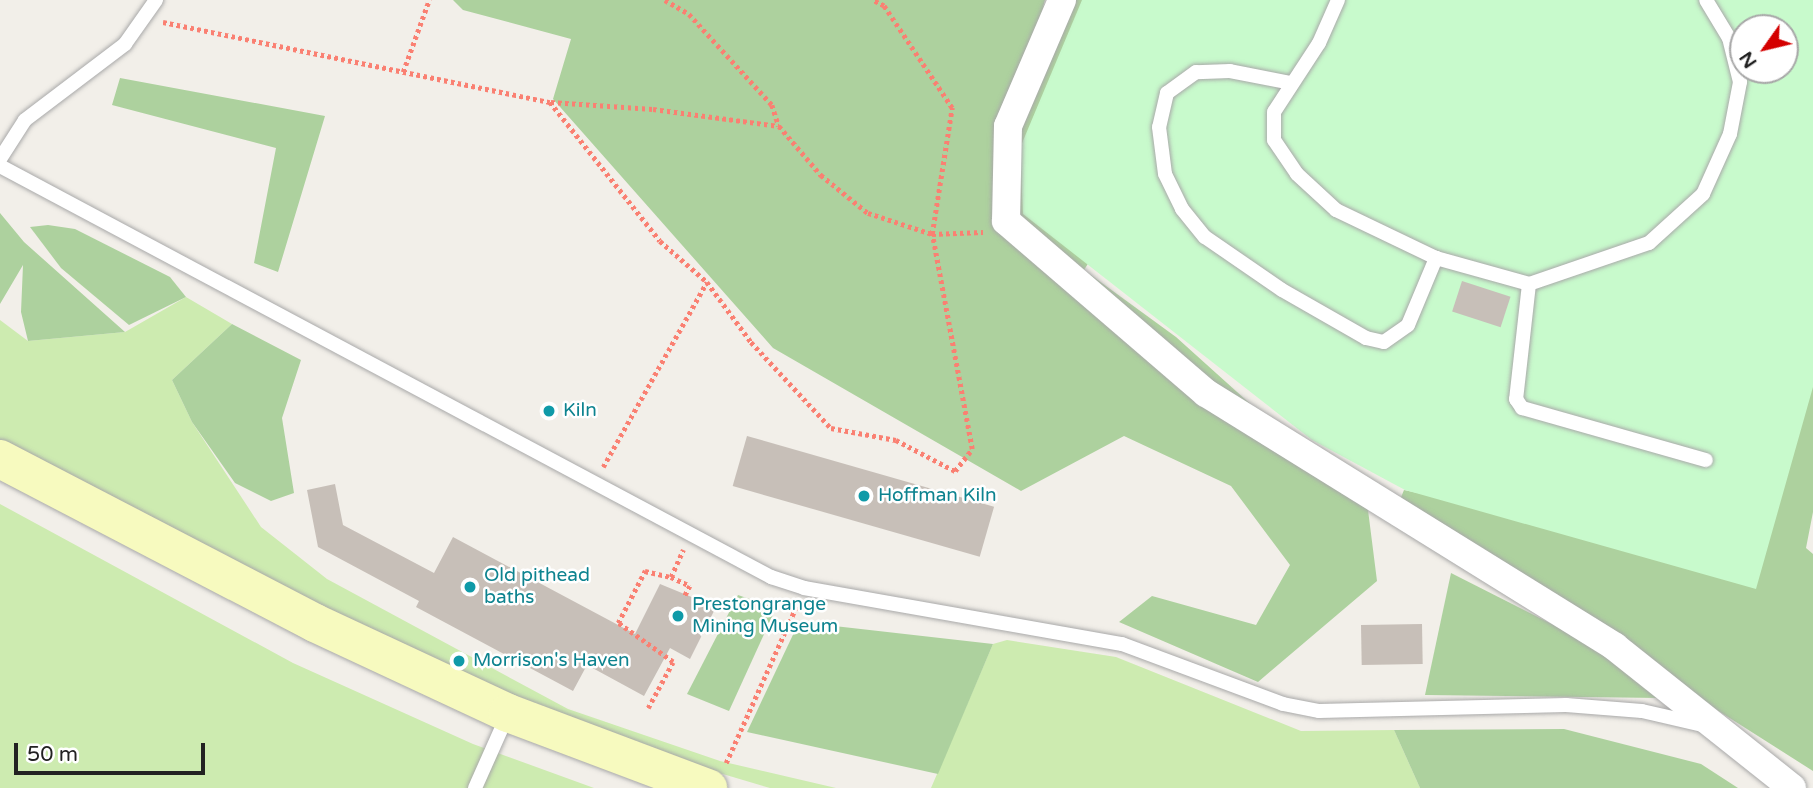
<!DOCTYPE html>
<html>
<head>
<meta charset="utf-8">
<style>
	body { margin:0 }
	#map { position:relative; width:1813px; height:788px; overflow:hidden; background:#f2efe9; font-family:"Varela Round",sans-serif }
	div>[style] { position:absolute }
	.grass>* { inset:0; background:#cdebb0 }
	.forest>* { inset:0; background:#add19e }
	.park>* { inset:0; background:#c8facc }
	.building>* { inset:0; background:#c7bfb8; transform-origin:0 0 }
	.path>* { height:4.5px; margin-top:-2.25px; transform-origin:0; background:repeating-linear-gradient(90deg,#fa8072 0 3.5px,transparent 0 7px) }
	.roads { filter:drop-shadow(0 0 2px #a9a9a9) drop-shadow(0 0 2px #a9a9a9) }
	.lane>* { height:14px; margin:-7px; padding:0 7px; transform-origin:7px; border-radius:7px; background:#fff }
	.street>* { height:28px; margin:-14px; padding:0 14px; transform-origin:14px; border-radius:14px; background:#fff }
	.secondary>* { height:38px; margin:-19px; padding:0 19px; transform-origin:19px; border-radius:19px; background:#f7fabf }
	.dots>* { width:19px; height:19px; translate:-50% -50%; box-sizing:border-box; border:4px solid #fff; border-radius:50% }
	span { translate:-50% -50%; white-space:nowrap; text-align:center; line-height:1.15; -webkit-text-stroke:5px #fff; paint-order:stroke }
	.culture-label { font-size:19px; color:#0d838f }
	.left { translate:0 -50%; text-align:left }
	.north { position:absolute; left:1729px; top:14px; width:70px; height:70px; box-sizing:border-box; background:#fff; border:2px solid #a7a7a7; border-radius:50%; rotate:236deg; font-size:19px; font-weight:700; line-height:28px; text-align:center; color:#222 }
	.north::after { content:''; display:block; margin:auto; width:24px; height:32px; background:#d40000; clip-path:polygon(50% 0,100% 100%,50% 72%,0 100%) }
	.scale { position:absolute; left:14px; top:743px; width:191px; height:32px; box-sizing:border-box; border:4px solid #222; border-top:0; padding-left:9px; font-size:21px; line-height:24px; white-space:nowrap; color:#222; -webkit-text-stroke:5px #fff; paint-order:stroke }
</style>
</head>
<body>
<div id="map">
	<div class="grass">
		<div style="clip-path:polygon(186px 297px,232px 324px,172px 380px,192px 422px,261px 527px,327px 579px,568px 709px,720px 761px,836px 788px,770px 788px,615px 742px,385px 641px,0 443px,0 320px,28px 341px,125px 332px)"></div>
		<div style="clip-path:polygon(0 504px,293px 663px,473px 744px,594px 788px,0 788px)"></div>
		<div style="clip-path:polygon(1007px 640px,1116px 657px,1301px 731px,1394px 730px,1420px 788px,931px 788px,993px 644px)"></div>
	</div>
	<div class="forest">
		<div style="clip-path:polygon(453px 0,1045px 0,1043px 7px,1047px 0,1121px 0,1118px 216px,1084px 270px,1176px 337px,1368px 510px,1377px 581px,1258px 682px,1119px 622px,1152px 596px,1256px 625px,1290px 565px,1231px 486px,1124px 436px,1021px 491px,773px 348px,553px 99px,571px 39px,463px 10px)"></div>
		<div style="clip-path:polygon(120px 78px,325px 116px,278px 272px,254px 263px,276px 148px,112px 105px)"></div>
		<div style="clip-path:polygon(0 213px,24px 242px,125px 332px,28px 341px,21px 312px,23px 265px,0 304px)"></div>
		<div style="clip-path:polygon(48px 225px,75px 229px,170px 277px,186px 297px,129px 325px,61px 268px,30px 227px)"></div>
		<div style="clip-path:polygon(1813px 267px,1813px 512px,1806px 548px,1813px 554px,1813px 771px,1397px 507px,1404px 490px,1729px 562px)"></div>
		<div style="clip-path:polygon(232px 324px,301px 360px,282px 418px,294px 493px,271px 501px,235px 483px,192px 422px,172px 380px)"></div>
		<div style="clip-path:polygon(1451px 573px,1609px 653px,1660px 698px,1425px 695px)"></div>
		<div style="clip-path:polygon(738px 595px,776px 608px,729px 711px,687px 694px)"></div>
		<div style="clip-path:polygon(799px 622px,993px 644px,938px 774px,747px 732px)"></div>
		<div style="clip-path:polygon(1564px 729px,1701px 764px,1738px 788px,1420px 788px,1394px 730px)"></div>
	</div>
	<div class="park">
		<div style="clip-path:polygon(evenodd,1082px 0,1813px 0,1813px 387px,1756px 589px,1405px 490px,1312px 440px,1023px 214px,1020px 148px,1082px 0,1743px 28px,1785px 28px,1785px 70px,1743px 70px,1743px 28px)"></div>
	</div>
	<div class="building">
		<div style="left:1462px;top:281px;width:51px;height:32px;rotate:18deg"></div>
		<div style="left:747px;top:436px;width:257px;height:52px;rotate:16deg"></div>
		<div style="clip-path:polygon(335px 484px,343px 525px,434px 573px,453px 537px,635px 634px,660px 584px,716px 607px,690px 659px,670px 648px,644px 696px,587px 665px,573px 691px,416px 607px,419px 601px,318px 547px,307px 490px)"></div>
		<div style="left:1422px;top:624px;width:40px;height:61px;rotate:89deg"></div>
	</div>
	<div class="path">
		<div style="left:665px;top:0;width:28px;rotate:30deg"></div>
		<div style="left:689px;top:14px;width:123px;rotate:47.6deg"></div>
		<div style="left:772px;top:105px;width:22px;rotate:72deg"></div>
		<div style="left:779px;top:126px;width:65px;rotate:49.4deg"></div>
		<div style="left:821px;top:175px;width:60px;rotate:39deg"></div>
		<div style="left:868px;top:213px;width:67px;rotate:18.2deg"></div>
		<div style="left:932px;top:234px;width:51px;rotate:-2.2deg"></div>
		<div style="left:163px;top:22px;width:395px;rotate:11.7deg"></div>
		<div style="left:550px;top:102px;width:177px;rotate:51.6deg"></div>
		<div style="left:660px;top:241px;width:62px;rotate:41.1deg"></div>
		<div style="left:707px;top:282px;width:74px;rotate:53.7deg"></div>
		<div style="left:751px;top:342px;width:117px;rotate:47.1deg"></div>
		<div style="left:831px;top:428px;width:66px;rotate:10.5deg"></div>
		<div style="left:896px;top:440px;width:67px;rotate:27.7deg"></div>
		<div style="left:955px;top:471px;width:28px;rotate:-52deg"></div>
		<div style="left:972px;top:449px;width:219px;rotate:-100.5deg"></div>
		<div style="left:932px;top:234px;width:128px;rotate:-81deg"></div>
		<div style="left:952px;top:108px;width:123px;rotate:-123.7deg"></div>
		<div style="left:884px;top:6px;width:13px;rotate:-153deg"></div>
		<div style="left:403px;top:72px;width:77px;rotate:-70.1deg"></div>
		<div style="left:551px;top:102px;width:102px;rotate:3.9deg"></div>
		<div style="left:653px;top:109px;width:127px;rotate:7.7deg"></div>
		<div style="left:603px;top:467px;width:212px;rotate:-60.7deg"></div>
		<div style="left:671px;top:577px;width:21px;rotate:25deg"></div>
		<div style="left:690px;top:586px;width:11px;rotate:117deg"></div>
		<div style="left:648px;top:708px;width:52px;rotate:-61.5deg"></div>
		<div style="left:673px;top:662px;width:67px;rotate:-144.7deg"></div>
		<div style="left:618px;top:623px;width:59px;rotate:-62.6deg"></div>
		<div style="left:645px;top:571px;width:27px;rotate:13deg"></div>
		<div style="left:671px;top:577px;width:30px;rotate:-66deg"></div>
		<div style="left:726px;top:763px;width:173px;rotate:-65.8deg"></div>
	</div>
	<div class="roads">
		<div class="lane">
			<div style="left:1338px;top:0;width:47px;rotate:113.8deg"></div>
			<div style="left:1319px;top:43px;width:82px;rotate:123.1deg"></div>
			<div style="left:1274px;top:112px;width:28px;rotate:90deg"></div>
			<div style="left:1274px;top:140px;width:41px;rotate:55.9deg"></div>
			<div style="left:1297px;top:174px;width:53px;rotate:42.7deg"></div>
			<div style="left:1336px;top:210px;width:111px;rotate:25.6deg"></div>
			<div style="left:1436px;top:258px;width:97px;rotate:15.6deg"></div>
			<div style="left:1529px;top:284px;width:127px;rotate:-18.9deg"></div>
			<div style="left:1649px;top:243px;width:73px;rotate:-42.2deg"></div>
			<div style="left:1703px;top:194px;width:66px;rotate:-65.8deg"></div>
			<div style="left:1730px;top:134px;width:53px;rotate:-79.1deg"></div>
			<div style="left:1740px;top:82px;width:45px;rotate:-104deg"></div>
			<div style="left:1729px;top:38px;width:44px;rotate:-121.2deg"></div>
			<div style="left:1291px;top:83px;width:62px;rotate:-168.9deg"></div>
			<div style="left:1230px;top:71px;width:34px;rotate:178deg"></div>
			<div style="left:1196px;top:72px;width:36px;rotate:144deg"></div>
			<div style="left:1167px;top:93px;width:35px;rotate:103deg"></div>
			<div style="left:1159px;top:127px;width:47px;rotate:82.7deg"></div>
			<div style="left:1165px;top:174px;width:39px;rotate:64deg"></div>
			<div style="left:1182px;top:209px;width:36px;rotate:51deg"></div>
			<div style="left:1205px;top:237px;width:93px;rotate:34.5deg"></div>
			<div style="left:1282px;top:290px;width:97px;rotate:29.7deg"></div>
			<div style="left:1366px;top:338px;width:18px;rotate:13deg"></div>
			<div style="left:1384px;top:342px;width:29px;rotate:-35deg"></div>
			<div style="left:1408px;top:325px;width:73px;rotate:-67.3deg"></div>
			<div style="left:0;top:159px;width:46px;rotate:-57.3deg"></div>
			<div style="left:25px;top:120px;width:126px;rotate:-37.2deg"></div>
			<div style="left:125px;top:44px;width:54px;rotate:-54.8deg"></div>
			<div style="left:0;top:166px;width:874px;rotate:28.06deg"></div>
			<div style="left:771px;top:577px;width:35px;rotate:18deg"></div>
			<div style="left:804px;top:588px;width:323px;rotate:10deg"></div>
			<div style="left:1122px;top:644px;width:172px;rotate:20.4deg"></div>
			<div style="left:1283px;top:704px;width:37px;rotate:11deg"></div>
			<div style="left:1319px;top:711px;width:247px;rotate:-1.4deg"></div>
			<div style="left:1566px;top:705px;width:76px;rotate:4.5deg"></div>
			<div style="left:1642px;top:711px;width:63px;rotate:12.9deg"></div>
			<div style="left:1529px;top:284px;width:116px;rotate:96.4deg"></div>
			<div style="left:1516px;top:399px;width:11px;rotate:56deg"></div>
			<div style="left:1522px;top:408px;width:191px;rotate:15.8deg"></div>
			<div style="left:475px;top:788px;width:79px;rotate:-66deg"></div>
		</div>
		<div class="street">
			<div style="left:1062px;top:0;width:137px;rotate:113.2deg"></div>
			<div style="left:1008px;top:126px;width:95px;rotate:91.2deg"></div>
			<div style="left:1006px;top:221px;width:264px;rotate:40.7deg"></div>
			<div style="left:1206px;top:393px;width:481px;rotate:31.8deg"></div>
			<div style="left:1615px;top:647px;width:226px;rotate:38.5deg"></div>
		</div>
		<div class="secondary">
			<div style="left:0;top:459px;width:355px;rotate:27.5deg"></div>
			<div style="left:315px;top:623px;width:213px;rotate:25deg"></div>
			<div style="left:508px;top:713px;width:214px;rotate:20.6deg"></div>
		</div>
	</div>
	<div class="dots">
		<div style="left:549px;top:411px;background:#0f9aa8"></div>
		<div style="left:864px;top:496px;background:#0f9aa8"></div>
		<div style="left:470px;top:587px;background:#0f9aa8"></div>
		<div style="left:678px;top:616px;background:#0f9aa8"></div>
		<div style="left:459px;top:661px;background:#0f9aa8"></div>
	</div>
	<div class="culture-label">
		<span class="left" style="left:563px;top:411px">Kiln</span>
		<span class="left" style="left:878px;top:496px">Hoffman Kiln</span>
		<span class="left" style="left:484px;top:587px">Old pithead<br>baths</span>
		<span class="left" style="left:692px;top:616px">Prestongrange<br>Mining Museum</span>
		<span class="left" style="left:473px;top:661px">Morrison's Haven</span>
	</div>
	<div class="north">N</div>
	<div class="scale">50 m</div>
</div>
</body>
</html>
